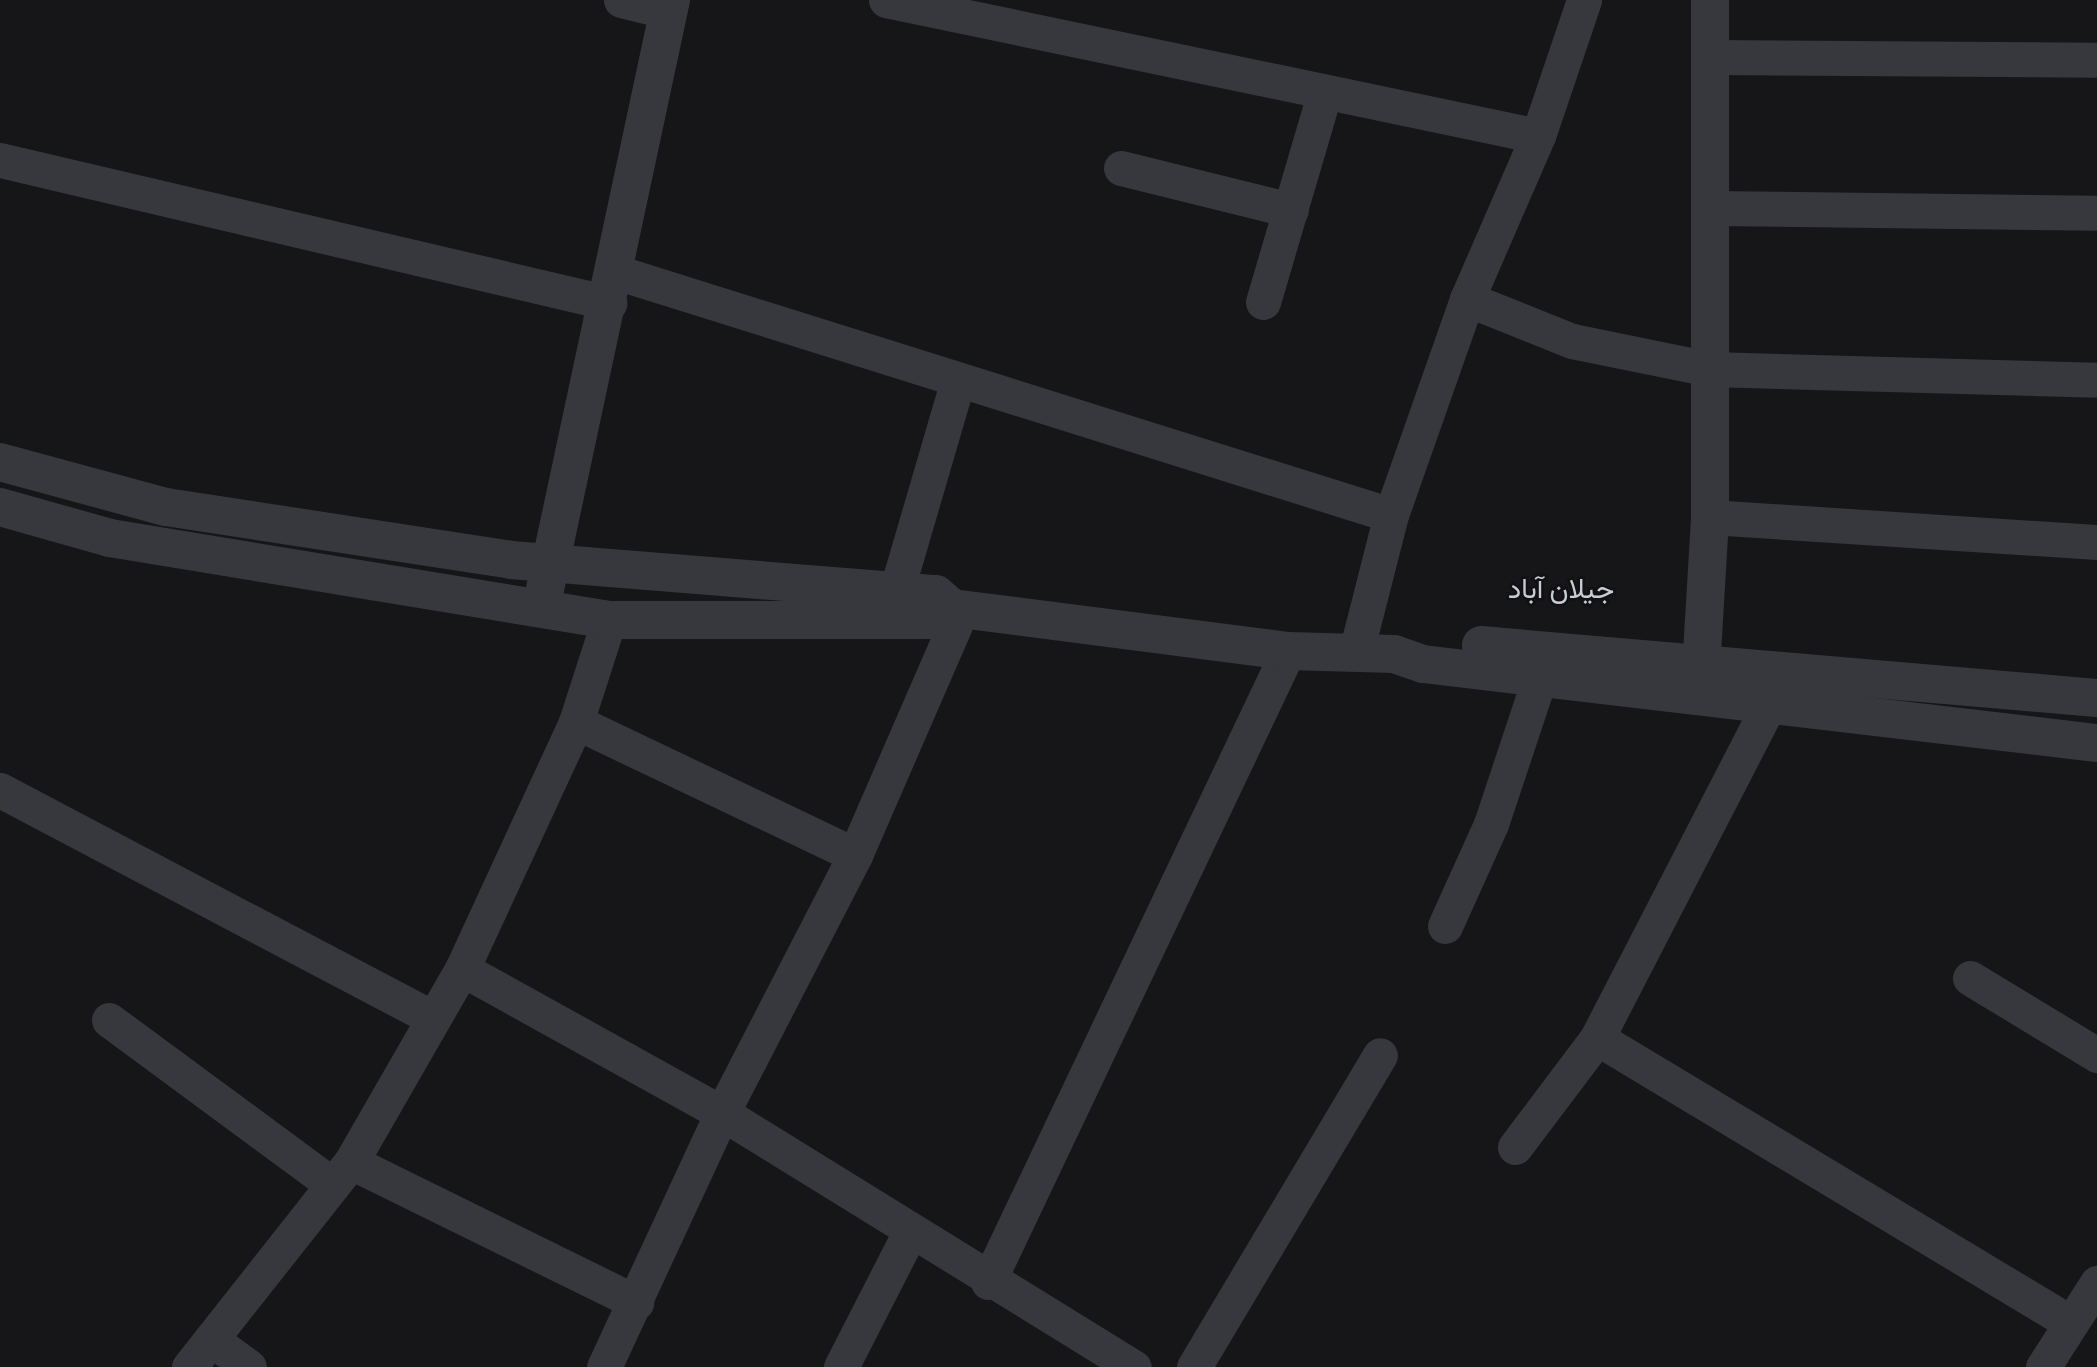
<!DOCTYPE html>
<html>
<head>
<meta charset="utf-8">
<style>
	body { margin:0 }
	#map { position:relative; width:2097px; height:1367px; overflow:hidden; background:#161618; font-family:Signika,Vazirmatn,sans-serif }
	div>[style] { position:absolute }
	.minor>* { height:35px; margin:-17.5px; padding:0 17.5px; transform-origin:17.5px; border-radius:17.5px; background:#37383d }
	.tertiary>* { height:38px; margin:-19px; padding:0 19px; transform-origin:19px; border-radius:19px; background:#37383d }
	span { translate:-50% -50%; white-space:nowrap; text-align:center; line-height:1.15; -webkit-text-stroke:5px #111113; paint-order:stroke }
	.quarter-label { font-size:28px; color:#c9ccd4 }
</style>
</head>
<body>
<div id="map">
	<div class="minor">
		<div style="left:621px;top:0;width:49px;rotate:14deg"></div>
		<div style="left:886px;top:0;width:666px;rotate:11.78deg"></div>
		<div style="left:1710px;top:57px;width:387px;rotate:0.4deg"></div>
		<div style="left:0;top:160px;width:626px;rotate:13.21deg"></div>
		<div style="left:1121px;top:168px;width:175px;rotate:13.9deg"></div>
		<div style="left:1710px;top:208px;width:387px;rotate:0.7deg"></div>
		<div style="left:616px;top:272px;width:812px;rotate:17.41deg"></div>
		<div style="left:1467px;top:299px;width:113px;rotate:21.8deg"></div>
		<div style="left:1572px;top:341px;width:141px;rotate:11.5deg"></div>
		<div style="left:1710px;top:369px;width:387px;rotate:1.6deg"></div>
		<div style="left:1263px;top:302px;width:219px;rotate:-73.6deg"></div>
		<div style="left:1710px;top:517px;width:388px;rotate:3.7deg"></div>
		<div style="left:896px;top:592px;width:221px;rotate:-73.7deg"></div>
		<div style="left:1356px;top:652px;width:141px;rotate:-75.7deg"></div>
		<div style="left:1391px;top:515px;width:229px;rotate:-70.6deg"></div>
		<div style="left:1467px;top:299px;width:178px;rotate:-66.5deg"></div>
		<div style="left:1538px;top:136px;width:144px;rotate:-71.3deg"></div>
		<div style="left:576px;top:722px;width:309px;rotate:25.5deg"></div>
		<div style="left:0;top:790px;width:488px;rotate:27.8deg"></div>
		<div style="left:1445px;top:926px;width:112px;rotate:-65.7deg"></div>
		<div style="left:1491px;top:824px;width:155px;rotate:-71.6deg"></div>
		<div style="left:462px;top:969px;width:297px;rotate:29deg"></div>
		<div style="left:722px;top:1113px;width:484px;rotate:31.7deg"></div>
		<div style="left:1970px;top:978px;width:149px;rotate:31.2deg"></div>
		<div style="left:109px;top:1020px;width:278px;rotate:36.4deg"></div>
		<div style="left:1597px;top:1038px;width:553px;rotate:31.02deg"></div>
		<div style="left:1515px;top:1147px;width:136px;rotate:-53deg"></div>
		<div style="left:1597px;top:1038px;width:379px;rotate:-62.7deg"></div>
		<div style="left:351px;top:1162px;width:318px;rotate:26.2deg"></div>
		<div style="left:988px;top:1282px;width:699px;rotate:-64.57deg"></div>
		<div style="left:211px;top:1339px;width:47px;rotate:36.4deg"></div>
		<div style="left:189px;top:1367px;width:261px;rotate:-51.7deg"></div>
		<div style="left:351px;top:1162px;width:223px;rotate:-60.1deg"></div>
		<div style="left:462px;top:969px;width:272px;rotate:-65.2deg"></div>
		<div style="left:576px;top:722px;width:107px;rotate:-72.1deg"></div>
		<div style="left:604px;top:1367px;width:280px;rotate:-65.1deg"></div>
		<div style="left:722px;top:1113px;width:290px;rotate:-62.7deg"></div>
		<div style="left:855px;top:855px;width:268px;rotate:-66.5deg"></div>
		<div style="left:841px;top:1367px;width:152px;rotate:-62.9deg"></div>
		<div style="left:1194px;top:1367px;width:363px;rotate:-59.2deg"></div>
		<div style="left:2043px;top:1367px;width:100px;rotate:-57.3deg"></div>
	</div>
	<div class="tertiary">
		<div style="left:0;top:462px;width:172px;rotate:15.2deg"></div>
		<div style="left:166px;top:507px;width:349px;rotate:8.7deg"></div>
		<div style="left:511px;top:560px;width:426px;rotate:4.6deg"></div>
		<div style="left:936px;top:594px;width:21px;rotate:41deg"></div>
		<div style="left:952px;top:608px;width:339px;rotate:7.3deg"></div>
		<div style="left:1288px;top:651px;width:106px;rotate:1.6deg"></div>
		<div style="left:1394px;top:654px;width:31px;rotate:19deg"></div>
		<div style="left:1423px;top:664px;width:679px;rotate:6.69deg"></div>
		<div style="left:0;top:507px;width:114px;rotate:15.7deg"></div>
		<div style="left:110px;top:538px;width:506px;rotate:9.33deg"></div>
		<div style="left:609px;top:620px;width:321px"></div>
		<div style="left:930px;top:620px;width:25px;rotate:-29deg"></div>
		<div style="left:545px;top:589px;width:602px;rotate:-77.93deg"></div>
		<div style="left:1481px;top:645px;width:618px;rotate:4.92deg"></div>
		<div style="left:1700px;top:687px;width:170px;rotate:-86.6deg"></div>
		<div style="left:1710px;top:517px;width:517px;rotate:-90deg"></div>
	</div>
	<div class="quarter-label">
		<span style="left:1561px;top:589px">جیلان آباد</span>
	</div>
</div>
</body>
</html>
